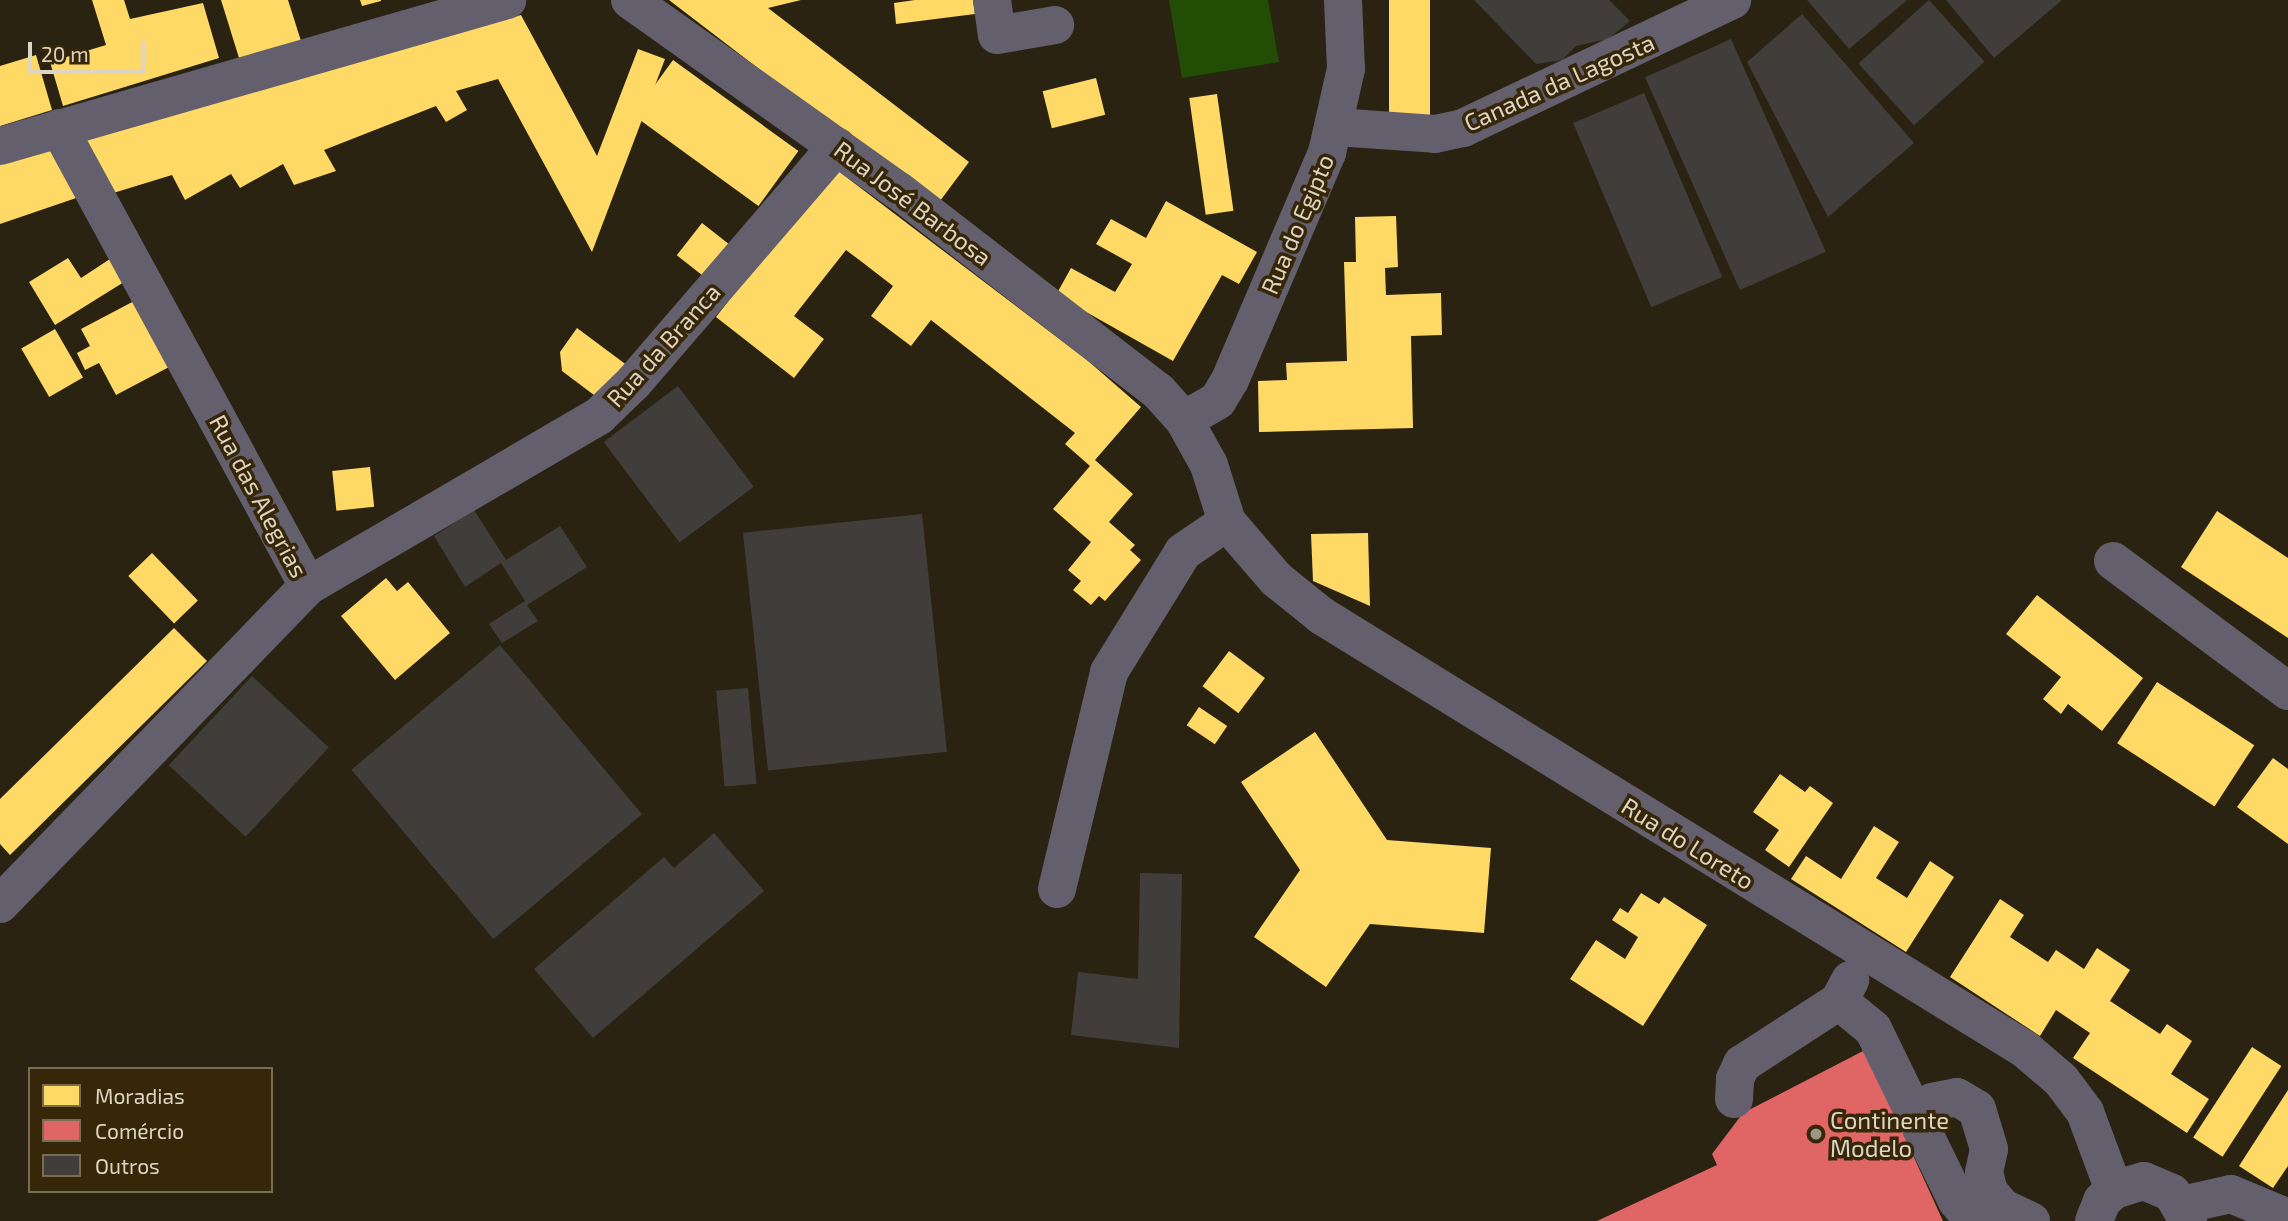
<!DOCTYPE html>
<html>
<head>
<meta charset="utf-8">
<style>
	body { margin:0 }
	#map { position:relative; width:2288px; height:1221px; overflow:hidden; background:#2a2312; font-family:"Exo 2",sans-serif }
	div>[style] { position:absolute }
	.green>* { inset:0; background:#224d04 }
	.homes>* { inset:0; background:#ffd966; transform-origin:0 0 }
	.shops>* { inset:0; background:#e06666 }
	.building>* { inset:0; background:#413d3a; transform-origin:0 0 }
	.minor>* { height:38px; margin:-19px; padding:0 19px; transform-origin:19px; border-radius:19px; background:#645f6d }
	.dots>* { width:19px; height:19px; translate:-50% -50%; box-sizing:border-box; border:4px solid #352708; border-radius:50% }
	span { translate:-50% -50%; white-space:nowrap; text-align:center; line-height:1.15; -webkit-text-stroke:7px #352708; paint-order:stroke }
	.street-label { font-size:24px; color:#ddd4c3 }
	.poi-label { font-size:24px; color:#ddd4c3 }
	.left { translate:0 -50%; text-align:left }
	.legend { position:absolute; left:28px; top:1067px; width:245px; height:126px; box-sizing:border-box; background:#352708; border:2px solid #786c53; margin:0; padding:9px 12px; list-style:none; font-size:21px; color:#ddd4c3 }
	.legend li { display:flex; align-items:center; gap:14px; height:35px }
	.legend b { width:35px; border:2px solid #786c53 }
	.scale { position:absolute; left:28px; top:42px; width:117px; height:32px; box-sizing:border-box; border:4px solid #ddd4c3; border-top:0; padding-left:9px; font-size:21px; line-height:24px; white-space:nowrap; color:#ddd4c3; -webkit-text-stroke:5px #352708; paint-order:stroke }
</style>
</head>
<body>
<div id="map">
	<div class="green">
		<div style="clip-path:polygon(1169px 0,1268px 0,1279px 62px,1182px 78px)"></div>
	</div>
	<div class="homes">
		<div style="clip-path:polygon(92px 0,124px 0,130px 19px,203px 3px,219px 58px,63px 106px,50px 62px,106px 45px)"></div>
		<div style="clip-path:polygon(221px 0,288px 0,301px 41px,240px 61px)"></div>
		<div style="clip-path:polygon(360px 0,381px 0,381px 1px,362px 6px)"></div>
		<div style="clip-path:polygon(669px 0,801px 0,768px 8px,969px 162px,937px 205px)"></div>
		<div style="clip-path:polygon(915px 0,973px 0,975px 14px,896px 24px,894px 3px)"></div>
		<div style="left:1389px;top:0;width:41px;height:118px"></div>
		<div style="clip-path:polygon(521px 15px,597px 156px,638px 49px,665px 59px,592px 252px,498px 79px,456px 91px,467px 110px,446px 122px,436px 106px,324px 150px,336px 171px,294px 185px,283px 164px,240px 188px,231px 174px,185px 200px,172px 175px,110px 194px,80px 141px)"></div>
		<div style="clip-path:polygon(36px 55px,52px 110px,0 126px,0 66px)"></div>
		<div style="left:673px;top:60px;width:155px;height:68px;rotate:36deg"></div>
		<div style="left:1096px;top:78px;width:38px;height:55px;rotate:76deg"></div>
		<div style="left:1217px;top:94px;width:118px;height:28px;rotate:82deg"></div>
		<div style="clip-path:polygon(54px 148px,82px 196px,0 224px,0 164px)"></div>
		<div style="clip-path:polygon(833px 167px,1087px 360px,1141px 407px,1095px 460px,1133px 494px,1109px 522px,1135px 545px,1130px 550px,1141px 560px,1105px 601px,1099px 596px,1091px 605px,1073px 590px,1081px 581px,1068px 570px,1091px 542px,1053px 509px,1090px 466px,1065px 444px,1075px 433px,931px 320px,911px 346px,871px 316px,893px 286px,862px 262px,846px 250px,794px 316px,824px 339px,794px 378px,716px 317px)"></div>
		<div style="clip-path:polygon(1166px 201px,1257px 252px,1239px 284px,1222px 275px,1173px 361px,1056px 295px,1071px 268px,1115px 292px,1132px 264px,1096px 244px,1111px 219px,1146px 238px)"></div>
		<div style="clip-path:polygon(1396px 216px,1398px 267px,1385px 268px,1386px 295px,1441px 293px,1442px 335px,1411px 336px,1413px 428px,1259px 432px,1258px 381px,1287px 380px,1286px 363px,1347px 361px,1344px 262px,1356px 262px,1355px 217px)"></div>
		<div style="left:702px;top:223px;width:34px;height:41px;rotate:38deg"></div>
		<div style="clip-path:polygon(68px 258px,81px 278px,110px 259px,124px 282px,55px 325px,29px 282px)"></div>
		<div style="clip-path:polygon(136px 300px,171px 366px,116px 395px,99px 363px,85px 370px,77px 353px,90px 346px,81px 329px)"></div>
		<div style="clip-path:polygon(577px 328px,628px 366px,602px 401px,562px 371px,560px 352px)"></div>
		<div style="left:55px;top:329px;width:56px;height:39px;rotate:60deg"></div>
		<div style="left:370px;top:467px;width:40px;height:38px;rotate:84deg"></div>
		<div style="clip-path:polygon(2217px 511px,2288px 558px,2288px 638px,2181px 567px)"></div>
		<div style="clip-path:polygon(1368px 533px,1370px 606px,1313px 581px,1311px 534px)"></div>
		<div style="left:152px;top:553px;width:66px;height:33px;rotate:46deg"></div>
		<div style="clip-path:polygon(386px 578px,397px 591px,408px 582px,450px 633px,395px 680px,341px 616px)"></div>
		<div style="clip-path:polygon(2037px 595px,2143px 678px,2102px 731px,2068px 704px,2061px 714px,2043px 699px,2061px 677px,2006px 634px)"></div>
		<div style="clip-path:polygon(174px 628px,207px 661px,10px 855px,0 844px,0 799px)"></div>
		<div style="left:1229px;top:651px;width:45px;height:44px;rotate:37deg"></div>
		<div style="left:2157px;top:682px;width:116px;height:73px;rotate:33deg"></div>
		<div style="left:1199px;top:707px;width:34px;height:22px;rotate:34deg"></div>
		<div style="clip-path:polygon(1315px 732px,1387px 840px,1491px 848px,1484px 933px,1370px 924px,1326px 987px,1254px 937px,1300px 870px,1241px 782px)"></div>
		<div style="clip-path:polygon(2273px 758px,2288px 769px,2288px 844px,2237px 807px)"></div>
		<div style="clip-path:polygon(1780px 774px,1805px 792px,1810px 786px,1833px 803px,1789px 867px,1765px 850px,1779px 830px,1753px 812px)"></div>
		<div style="clip-path:polygon(1874px 826px,1899px 842px,1876px 878px,1907px 898px,1930px 861px,1954px 877px,1906px 952px,1791px 879px,1806px 856px,1841px 879px)"></div>
		<div style="clip-path:polygon(1641px 893px,1659px 904px,1664px 897px,1707px 925px,1643px 1026px,1570px 979px,1596px 940px,1625px 959px,1638px 937px,1612px 920px,1620px 908px,1628px 913px)"></div>
		<div style="clip-path:polygon(2000px 899px,2024px 915px,2010px 937px,2048px 962px,2056px 950px,2084px 969px,2097px 948px,2130px 970px,2110px 1001px,2160px 1034px,2167px 1024px,2192px 1041px,2171px 1074px,2209px 1099px,2187px 1133px,2073px 1058px,2090px 1033px,2056px 1010px,2040px 1036px,1950px 977px)"></div>
		<div style="left:2252px;top:1047px;width:35px;height:108px;rotate:33deg"></div>
		<div style="clip-path:polygon(2288px 1090px,2288px 1166px,2273px 1188px,2239px 1166px)"></div>
	</div>
	<div class="shops">
		<div style="clip-path:polygon(1865px 1050px,1943px 1221px,1597px 1221px,1717px 1165px,1712px 1154px,1743px 1113px)"></div>
	</div>
	<div class="building">
		<div style="clip-path:polygon(1474px 0,1609px 0,1630px 21px,1608px 39px,1576px 46px,1562px 60px,1536px 64px)"></div>
		<div style="clip-path:polygon(1807px 0,1907px 0,1849px 49px)"></div>
		<div style="left:1929px;top:0;width:83px;height:95px;rotate:48deg"></div>
		<div style="clip-path:polygon(1946px 0,2062px 0,1994px 58px)"></div>
		<div style="clip-path:polygon(1802px 14px,1914px 143px,1828px 217px,1747px 62px)"></div>
		<div style="left:1731px;top:39px;width:233px;height:94px;rotate:66deg"></div>
		<div style="left:1644px;top:93px;width:200px;height:77px;rotate:67deg"></div>
		<div style="left:678px;top:386px;width:126px;height:93px;rotate:53deg"></div>
		<div style="clip-path:polygon(474px 510px,506px 560px,560px 526px,587px 567px,527px 605px,538px 621px,502px 643px,489px 624px,525px 601px,501px 563px,465px 587px,434px 536px)"></div>
		<div style="left:922px;top:514px;width:239px;height:180px;rotate:84deg"></div>
		<div style="left:500px;top:645px;width:221px;height:194px;rotate:50deg"></div>
		<div style="left:252px;top:676px;width:105px;height:122px;rotate:43deg"></div>
		<div style="left:748px;top:688px;width:96px;height:32px;rotate:85deg"></div>
		<div style="clip-path:polygon(714px 833px,764px 891px,593px 1038px,534px 969px,664px 857px,674px 868px)"></div>
		<div style="clip-path:polygon(1140px 873px,1182px 874px,1179px 1048px,1071px 1035px,1078px 972px,1138px 979px)"></div>
	</div>
	<div class="minor">
		<div style="left:630px;top:0;width:330px;rotate:35.4deg"></div>
		<div style="left:899px;top:191px;width:327px;rotate:37.7deg"></div>
		<div style="left:1158px;top:391px;width:39px;rotate:48deg"></div>
		<div style="left:1184px;top:420px;width:51px;rotate:60.9deg"></div>
		<div style="left:1209px;top:465px;width:60px;rotate:72.5deg"></div>
		<div style="left:1227px;top:522px;width:75px;rotate:49.3deg"></div>
		<div style="left:1276px;top:579px;width:59px;rotate:38.8deg"></div>
		<div style="left:1322px;top:616px;width:827px;rotate:31.65deg"></div>
		<div style="left:2026px;top:1050px;width:46px;rotate:40.6deg"></div>
		<div style="left:2061px;top:1080px;width:40px;rotate:53deg"></div>
		<div style="left:2085px;top:1112px;width:83px;rotate:69.6deg"></div>
		<div style="left:992px;top:0;width:35px;rotate:82deg"></div>
		<div style="left:997px;top:35px;width:59px;rotate:-9.8deg"></div>
		<div style="left:1336px;top:127px;width:99px;rotate:4deg"></div>
		<div style="left:1435px;top:134px;width:29px;rotate:-12deg"></div>
		<div style="left:1463px;top:128px;width:298px;rotate:-25.4deg"></div>
		<div style="left:0;top:146px;width:528px;rotate:-16.06deg"></div>
		<div style="left:1184px;top:420px;width:39px;rotate:-30deg"></div>
		<div style="left:1218px;top:400px;width:23px;rotate:-59deg"></div>
		<div style="left:1230px;top:380px;width:247px;rotate:-66.9deg"></div>
		<div style="left:1327px;top:153px;width:86px;rotate:-77.3deg"></div>
		<div style="left:1346px;top:69px;width:69px;rotate:-92.5deg"></div>
		<div style="left:2113px;top:561px;width:218px;rotate:36.6deg"></div>
		<div style="left:308px;top:586px;width:337px;rotate:-30.3deg"></div>
		<div style="left:599px;top:416px;width:49px;rotate:-44.2deg"></div>
		<div style="left:634px;top:382px;width:311px;rotate:-49.3deg"></div>
		<div style="left:1057px;top:889px;width:223px;rotate:-76.5deg"></div>
		<div style="left:1109px;top:672px;width:141px;rotate:-58.3deg"></div>
		<div style="left:1183px;top:552px;width:53px;rotate:-34.3deg"></div>
		<div style="left:0;top:904px;width:443px;rotate:-45.9deg"></div>
		<div style="left:308px;top:586px;width:521px;rotate:-118.53deg"></div>
		<div style="left:1839px;top:1001px;width:44px;rotate:39.5deg"></div>
		<div style="left:1873px;top:1029px;width:191px;rotate:64deg"></div>
		<div style="left:1957px;top:1201px;width:26px;rotate:50deg"></div>
		<div style="left:1734px;top:1099px;width:20px;rotate:-87deg"></div>
		<div style="left:1735px;top:1079px;width:17px;rotate:-65deg"></div>
		<div style="left:1742px;top:1064px;width:116px;rotate:-33deg"></div>
		<div style="left:1839px;top:1001px;width:24px;rotate:-62deg"></div>
		<div style="left:1932px;top:1102px;width:25px;rotate:-11deg"></div>
		<div style="left:1957px;top:1097px;width:23px;rotate:31deg"></div>
		<div style="left:1977px;top:1109px;width:42px;rotate:73.3deg"></div>
		<div style="left:1989px;top:1149px;width:24px;rotate:102deg"></div>
		<div style="left:1984px;top:1172px;width:21px;rotate:76deg"></div>
		<div style="left:1989px;top:1192px;width:21px;rotate:49deg"></div>
		<div style="left:2003px;top:1208px;width:31px;rotate:25deg"></div>
		<div style="left:2182px;top:1205px;width:50px;rotate:-12.7deg"></div>
		<div style="left:2231px;top:1194px;width:62px;rotate:22.8deg"></div>
		<div style="left:2094px;top:1221px;width:22px;rotate:-68deg"></div>
		<div style="left:2102px;top:1201px;width:16px;rotate:-43deg"></div>
		<div style="left:2114px;top:1190px;width:31px;rotate:-17deg"></div>
		<div style="left:2144px;top:1181px;width:30px;rotate:23deg"></div>
		<div style="left:2172px;top:1193px;width:32px;rotate:60deg"></div>
	</div>
	<div class="dots">
		<div style="left:1816px;top:1134px;background:#9e9685"></div>
	</div>
	<div class="street-label">
		<span style="left:1559px;top:82px;rotate:-24deg">Canada da Lagosta</span>
		<span style="left:913px;top:203px;rotate:37deg">Rua José Barbosa</span>
		<span style="left:1297px;top:224px;rotate:-67deg">Rua do Egipto</span>
		<span style="left:663px;top:345px;rotate:-48deg">Rua da Branca</span>
		<span style="left:259px;top:496px;rotate:62deg">Rua das Alegrias</span>
		<span style="left:1688px;top:843px;rotate:32deg">Rua do Loreto</span>
	</div>
	<div class="poi-label">
		<span class="left" style="left:1830px;top:1134px">Continente<br>Modelo</span>
	</div>
	<ul class="legend">
	<li><b style="height:19px;background:#ffd966"></b>Moradias</li>
	<li><b style="height:19px;background:#e06666"></b>Comércio</li>
	<li><b style="height:19px;background:#413d3a"></b>Outros</li>
	</ul>
	<div class="scale">20 m</div>
</div>
</body>
</html>
